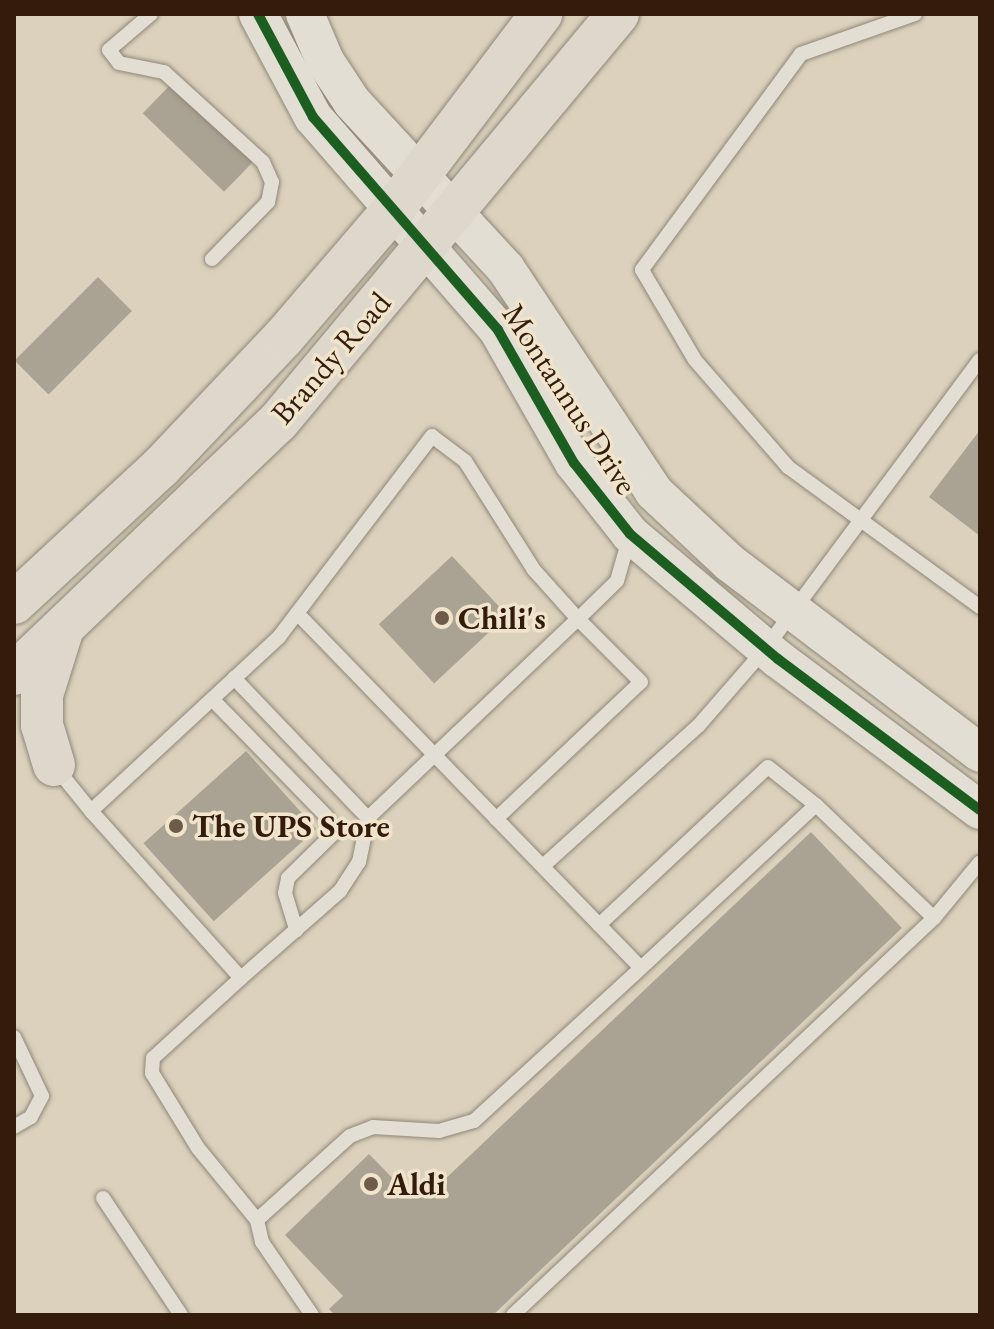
<!DOCTYPE html>
<html>
<head>
<meta charset="utf-8">
<style>
	body { margin:0 }
	#map { position:relative; width:994px; height:1329px; overflow:hidden; background:#dbd1bc; font-family:"EB Garamond",serif }
	div>[style] { position:absolute }
	.building>* { inset:0; background:#aaa293; transform-origin:0 0 }
	.roads { filter:drop-shadow(0 0 2px #908779) drop-shadow(0 0 2px #908779) }
	.lane>* { height:14px; margin:-7px; padding:0 7px; transform-origin:7px; border-radius:7px; background:#e3ded3 }
	.secondary>* { height:38px; margin:-19px; padding:0 19px; transform-origin:19px; border-radius:19px; background:#e3ded3 }
	.primary>* { height:42px; margin:-21px; padding:0 21px; transform-origin:21px; border-radius:21px; background:#ded8cc }
	.cycleway>* { height:10px; margin:-5px; padding:0 5px; transform-origin:5px; border-radius:5px; background:#1b5e20 }
	.dots>* { width:22px; height:22px; translate:-50% -50%; box-sizing:border-box; border:4px solid #f0e4cb; border-radius:50% }
	span { translate:-50% -50%; white-space:nowrap; text-align:center; line-height:1.15; -webkit-text-stroke:7px #f0e4cb; paint-order:stroke }
	.street-label { font-size:32px; color:#341c0c }
	.poi-label { font-size:32px; color:#341c0c; font-weight:700 }
	.left { translate:0 -50%; text-align:left }
	.frame { position:absolute; inset:0; border:16px solid #341c0c; pointer-events:none }
</style>
</head>
<body>
<div id="map">
	<div class="building">
		<div style="left:174px;top:81px;width:113px;height:45px;rotate:44deg"></div>
		<div style="left:98px;top:277px;width:48px;height:118px;rotate:45deg"></div>
		<div style="clip-path:polygon(980px 430px,980px 536px,929px 497px)"></div>
		<div style="left:452px;top:556px;width:81px;height:100px;rotate:47deg"></div>
		<div style="left:246px;top:751px;width:105px;height:138px;rotate:48deg"></div>
		<div style="clip-path:polygon(811px 832px,902px 928px,493px 1315px,335px 1315px,329px 1309px,343px 1296px,285px 1235px,369px 1154px,403px 1189px,441px 1183px)"></div>
	</div>
	<div class="roads">
		<div class="lane">
			<div style="left:151px;top:14px;width:55px;rotate:139.4deg"></div>
			<div style="left:109px;top:50px;width:16px;rotate:52deg"></div>
			<div style="left:119px;top:63px;width:46px;rotate:11.3deg"></div>
			<div style="left:164px;top:72px;width:134px;rotate:42.3deg"></div>
			<div style="left:263px;top:162px;width:22px;rotate:66deg"></div>
			<div style="left:272px;top:182px;width:20px;rotate:101deg"></div>
			<div style="left:268px;top:202px;width:80px;rotate:134.5deg"></div>
			<div style="left:915px;top:14px;width:121px;rotate:160.7deg"></div>
			<div style="left:801px;top:54px;width:268px;rotate:126.4deg"></div>
			<div style="left:642px;top:270px;width:104px;rotate:59.5deg"></div>
			<div style="left:695px;top:360px;width:142px;rotate:49deg"></div>
			<div style="left:788px;top:467px;width:238px;rotate:36.1deg"></div>
			<div style="left:297px;top:613px;width:494px;rotate:45.9deg"></div>
			<div style="left:641px;top:968px;width:239px;rotate:-43deg"></div>
			<div style="left:816px;top:805px;width:163px;rotate:43.8deg"></div>
			<div style="left:934px;top:918px;width:72px;rotate:-50.6deg"></div>
			<div style="left:234px;top:678px;width:194px;rotate:46.3deg"></div>
			<div style="left:212px;top:699px;width:163px;rotate:45.7deg"></div>
			<div style="left:326px;top:816px;width:19px;rotate:65deg"></div>
			<div style="left:334px;top:833px;width:64px;rotate:135.6deg"></div>
			<div style="left:288px;top:878px;width:15px;rotate:101deg"></div>
			<div style="left:285px;top:893px;width:39px;rotate:73deg"></div>
			<div style="left:57px;top:769px;width:54px;rotate:51deg"></div>
			<div style="left:91px;top:811px;width:224px;rotate:48.1deg"></div>
			<div style="left:241px;top:978px;width:132px;rotate:-41.3deg"></div>
			<div style="left:340px;top:891px;width:35px;rotate:-57deg"></div>
			<div style="left:359px;top:862px;width:45px;rotate:-78.4deg"></div>
			<div style="left:368px;top:818px;width:289px;rotate:-43.5deg"></div>
			<div style="left:578px;top:619px;width:66px;rotate:-131.9deg"></div>
			<div style="left:534px;top:570px;width:129px;rotate:-122.3deg"></div>
			<div style="left:465px;top:461px;width:41px;rotate:-142.9deg"></div>
			<div style="left:432px;top:436px;width:253px;rotate:127.3deg"></div>
			<div style="left:279px;top:637px;width:256px;rotate:137.2deg"></div>
			<div style="left:496px;top:819px;width:199px;rotate:-43.4deg"></div>
			<div style="left:641px;top:682px;width:89px;rotate:-135deg"></div>
			<div style="left:578px;top:619px;width:54px;rotate:-44.3deg"></div>
			<div style="left:617px;top:581px;width:44px;rotate:-74.1deg"></div>
			<div style="left:543px;top:866px;width:210px;rotate:-42.1deg"></div>
			<div style="left:699px;top:725px;width:101px;rotate:-49deg"></div>
			<div style="left:765px;top:649px;width:360px;rotate:-53.4deg"></div>
			<div style="left:599px;top:925px;width:231px;rotate:-43.1deg"></div>
			<div style="left:768px;top:767px;width:61px;rotate:38.4deg"></div>
			<div style="left:241px;top:978px;width:119px;rotate:137.7deg"></div>
			<div style="left:153px;top:1058px;width:15px;rotate:94deg"></div>
			<div style="left:152px;top:1073px;width:88px;rotate:58.5deg"></div>
			<div style="left:198px;top:1148px;width:93px;rotate:50.7deg"></div>
			<div style="left:14px;top:1037px;width:65px;rotate:64.6deg"></div>
			<div style="left:42px;top:1096px;width:24px;rotate:118deg"></div>
			<div style="left:31px;top:1117px;width:20px;rotate:150deg"></div>
			<div style="left:103px;top:1198px;width:141px;rotate:56.3deg"></div>
			<div style="left:312px;top:1315px;width:88px;rotate:-124.4deg"></div>
			<div style="left:262px;top:1242px;width:23px;rotate:-103deg"></div>
			<div style="left:257px;top:1220px;width:125px;rotate:-42.1deg"></div>
			<div style="left:350px;top:1136px;width:25px;rotate:-21deg"></div>
			<div style="left:373px;top:1127px;width:66px;rotate:3.5deg"></div>
			<div style="left:439px;top:1131px;width:36px;rotate:-16deg"></div>
			<div style="left:474px;top:1121px;width:226px;rotate:-42.5deg"></div>
			<div style="left:513px;top:1315px;width:579px;rotate:-43.32deg"></div>
		</div>
		<div class="secondary">
			<div style="left:258px;top:14px;width:117px;rotate:61.9deg"></div>
			<div style="left:313px;top:117px;width:282px;rotate:49deg"></div>
			<div style="left:498px;top:330px;width:153px;rotate:60.3deg"></div>
			<div style="left:574px;top:463px;width:90px;rotate:51.7deg"></div>
			<div style="left:630px;top:534px;width:194px;rotate:40.2deg"></div>
			<div style="left:778px;top:659px;width:252px;rotate:36.8deg"></div>
			<div style="left:305px;top:14px;width:51px;rotate:66.9deg"></div>
			<div style="left:325px;top:61px;width:49px;rotate:56.6deg"></div>
			<div style="left:352px;top:102px;width:227px;rotate:47.3deg"></div>
			<div style="left:506px;top:269px;width:268px;rotate:56.4deg"></div>
			<div style="left:654px;top:492px;width:104px;rotate:43.1deg"></div>
			<div style="left:730px;top:563px;width:314px;rotate:37.2deg"></div>
		</div>
		<div class="primary">
			<div style="left:14px;top:603px;width:199px;rotate:-42.8deg"></div>
			<div style="left:160px;top:468px;width:180px;rotate:-46.6deg"></div>
			<div style="left:284px;top:337px;width:167px;rotate:-49.4deg"></div>
			<div style="left:393px;top:210px;width:246px;rotate:-52.9deg"></div>
			<div style="left:14px;top:674px;width:365px;rotate:-43.7deg"></div>
			<div style="left:278px;top:422px;width:531px;rotate:-50.19deg"></div>
			<div style="left:54px;top:765px;width:42px;rotate:-106.7deg"></div>
			<div style="left:42px;top:725px;width:30px;rotate:-90deg"></div>
			<div style="left:42px;top:695px;width:67px;rotate:-72.6deg"></div>
		</div>
	</div>
	<div class="cycleway">
		<div style="left:258px;top:14px;width:117px;rotate:61.9deg"></div>
		<div style="left:313px;top:117px;width:282px;rotate:49deg"></div>
		<div style="left:498px;top:330px;width:153px;rotate:60.3deg"></div>
		<div style="left:574px;top:463px;width:90px;rotate:51.7deg"></div>
		<div style="left:630px;top:534px;width:194px;rotate:40.2deg"></div>
		<div style="left:778px;top:659px;width:252px;rotate:36.8deg"></div>
	</div>
	<div class="dots">
		<div style="left:442px;top:618px;background:#6e5b4a"></div>
		<div style="left:176px;top:826px;background:#6e5b4a"></div>
		<div style="left:371px;top:1184px;background:#6e5b4a"></div>
	</div>
	<div class="street-label">
		<span style="left:331px;top:358px;rotate:-49deg">Brandy Road</span>
		<span style="left:570px;top:399px;rotate:57deg">Montannus Drive</span>
	</div>
	<div class="poi-label">
		<span class="left" style="left:458px;top:618px">Chili's</span>
		<span class="left" style="left:192px;top:826px">The UPS Store</span>
		<span class="left" style="left:387px;top:1184px">Aldi</span>
	</div>
	<div class="frame"></div>
</div>
</body>
</html>
